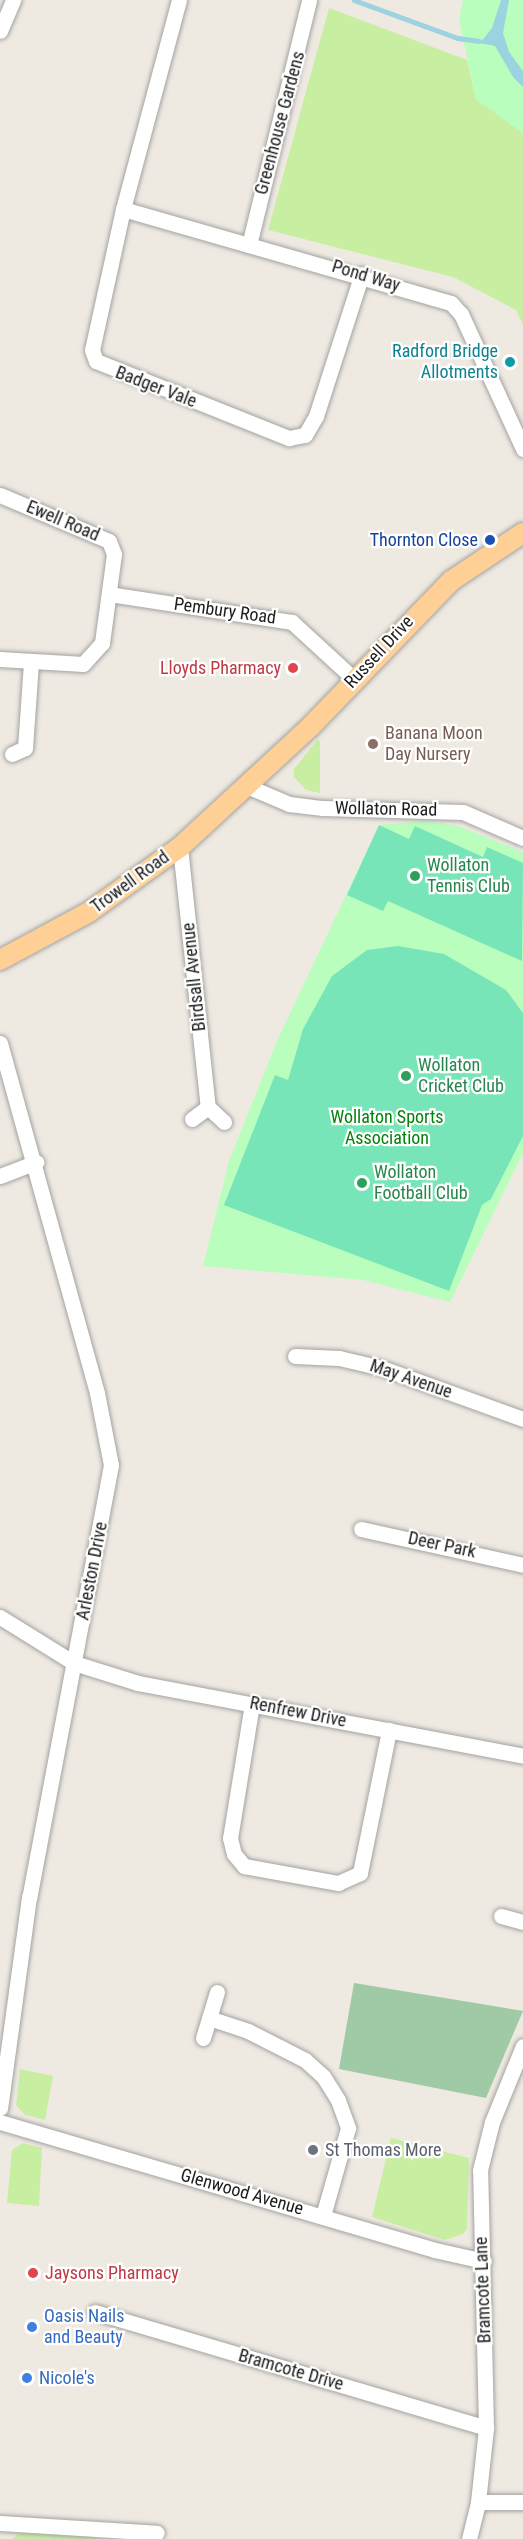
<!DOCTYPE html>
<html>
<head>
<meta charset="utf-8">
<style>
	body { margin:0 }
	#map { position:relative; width:523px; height:2539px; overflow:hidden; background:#efeae1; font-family:"Roboto Condensed",sans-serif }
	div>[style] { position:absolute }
	.grass>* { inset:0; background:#c8eea2 }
	.cemetery>* { inset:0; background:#a0c9a6 }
	.park>* { inset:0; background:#b9febd }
	.pitch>* { inset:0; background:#78e5b9 }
	.water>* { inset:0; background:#9dd2e0 }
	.stream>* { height:4.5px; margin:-2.25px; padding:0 2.25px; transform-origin:2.25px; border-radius:2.25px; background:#9dd2e0 }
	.roads { filter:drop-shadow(0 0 2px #a3a3a3) drop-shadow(0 0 2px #a3a3a3) }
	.minor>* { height:15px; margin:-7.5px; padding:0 7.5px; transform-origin:7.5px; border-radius:7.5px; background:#fff }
	.major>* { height:20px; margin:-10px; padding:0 10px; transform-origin:10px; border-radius:10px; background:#ffd096 }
	.dots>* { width:16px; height:16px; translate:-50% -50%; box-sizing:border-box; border:3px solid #fff; border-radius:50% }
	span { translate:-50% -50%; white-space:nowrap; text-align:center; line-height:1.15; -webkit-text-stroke:4.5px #fff; paint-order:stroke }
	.street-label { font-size:18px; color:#1c1c1c }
	.culture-label { font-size:18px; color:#0d838f }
	.right { translate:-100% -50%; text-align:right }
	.transit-label { font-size:18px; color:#164399 }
	.health-label { font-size:18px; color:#be3a42 }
	.left { translate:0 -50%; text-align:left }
	.education-label { font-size:18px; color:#785e54 }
	.leisure-label { font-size:18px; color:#27864d }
	.park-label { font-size:18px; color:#03820b }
	.worship-label { font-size:18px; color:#5b616d }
	.shop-label { font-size:18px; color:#366cbe }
</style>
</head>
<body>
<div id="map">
	<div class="grass">
		<div style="clip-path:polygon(329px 8px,467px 60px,476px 99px,523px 133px,523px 325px,516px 310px,453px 277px,268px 230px)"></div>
		<div style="clip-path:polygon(318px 739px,320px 742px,320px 793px,306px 790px,294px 777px,294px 769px)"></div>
		<div style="clip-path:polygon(20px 2069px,53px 2076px,45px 2120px,25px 2115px,16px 2105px)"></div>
		<div style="clip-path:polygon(391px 2138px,469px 2158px,467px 2229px,463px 2234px,445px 2240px,372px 2217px)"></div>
		<div style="clip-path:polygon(23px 2143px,42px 2148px,39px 2206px,7px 2203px,12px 2150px)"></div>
		<div style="clip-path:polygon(20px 2531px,97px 2535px,97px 2539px,13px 2539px)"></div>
	</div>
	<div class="cemetery">
		<div style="clip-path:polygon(354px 1983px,523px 2011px,486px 2098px,339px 2069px)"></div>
	</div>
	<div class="park">
		<div style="clip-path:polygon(463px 0,523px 0,523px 133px,476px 99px,459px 20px)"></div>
		<div style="clip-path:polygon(427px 821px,458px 826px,523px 852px,523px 1153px,450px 1302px,363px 1280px,203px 1266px,229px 1161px,277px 1041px,379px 825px)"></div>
	</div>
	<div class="pitch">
		<div style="clip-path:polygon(379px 825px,409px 839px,415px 826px,483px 857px,487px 847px,523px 863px,522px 961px,388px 901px,383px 911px,347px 895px)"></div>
		<div style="clip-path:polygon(398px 946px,444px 954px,506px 990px,523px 1013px,523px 1136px,491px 1199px,482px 1205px,449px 1291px,224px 1205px,275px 1075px,288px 1080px,303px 1029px,332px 976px,367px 950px)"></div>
	</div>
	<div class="water">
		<div style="clip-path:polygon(501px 0,509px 0,503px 33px,509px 52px,523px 71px,523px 87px,513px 77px,495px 46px,480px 43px,492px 28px)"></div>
	</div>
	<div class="stream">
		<div style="left:354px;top:0;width:111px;rotate:20.1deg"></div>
		<div style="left:458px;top:38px;width:21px;rotate:8deg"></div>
	</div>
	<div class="roads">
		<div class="minor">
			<div style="left:179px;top:0;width:216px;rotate:105deg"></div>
			<div style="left:123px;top:209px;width:144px;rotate:102.4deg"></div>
			<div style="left:92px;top:350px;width:12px;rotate:70deg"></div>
			<div style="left:96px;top:361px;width:208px;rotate:21.8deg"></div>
			<div style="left:289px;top:438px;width:16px;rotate:-11deg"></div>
			<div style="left:305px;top:435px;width:22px;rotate:-60deg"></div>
			<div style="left:316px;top:416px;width:149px;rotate:-72.1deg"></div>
			<div style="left:0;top:31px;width:34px;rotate:-67deg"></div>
			<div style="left:123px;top:209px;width:341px;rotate:16deg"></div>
			<div style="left:451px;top:303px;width:15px;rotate:48deg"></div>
			<div style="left:461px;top:314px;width:149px;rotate:65.3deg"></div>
			<div style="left:249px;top:245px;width:252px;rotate:-76.2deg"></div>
			<div style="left:0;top:495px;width:118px;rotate:22.9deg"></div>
			<div style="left:109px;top:541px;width:14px;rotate:69deg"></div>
			<div style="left:114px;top:554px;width:90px;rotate:97.7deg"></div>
			<div style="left:102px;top:643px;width:28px;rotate:132deg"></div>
			<div style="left:83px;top:664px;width:83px;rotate:-176.6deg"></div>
			<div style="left:109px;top:594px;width:185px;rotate:8.7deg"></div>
			<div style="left:292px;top:622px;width:84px;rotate:42.6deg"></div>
			<div style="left:12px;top:754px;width:14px;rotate:-25deg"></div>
			<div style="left:25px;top:748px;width:86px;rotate:-86deg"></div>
			<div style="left:247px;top:786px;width:46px;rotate:23.2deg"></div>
			<div style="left:289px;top:804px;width:34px;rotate:7deg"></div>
			<div style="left:323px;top:808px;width:140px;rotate:1.6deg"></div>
			<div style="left:463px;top:812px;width:65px;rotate:23.4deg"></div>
			<div style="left:180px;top:847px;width:262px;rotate:83.9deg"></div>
			<div style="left:0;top:1043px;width:363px;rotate:74.5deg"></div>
			<div style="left:97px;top:1393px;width:73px;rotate:79deg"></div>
			<div style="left:111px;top:1465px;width:440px;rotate:100.7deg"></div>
			<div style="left:29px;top:1897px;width:213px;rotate:97.8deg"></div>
			<div style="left:192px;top:1119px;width:20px;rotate:-37deg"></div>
			<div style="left:208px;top:1107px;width:22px;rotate:43deg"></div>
			<div style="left:0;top:1176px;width:39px;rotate:-21deg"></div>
			<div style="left:295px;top:1356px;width:44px;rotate:2.6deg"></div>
			<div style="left:339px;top:1358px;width:44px;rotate:13.1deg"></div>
			<div style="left:382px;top:1368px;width:150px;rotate:19.9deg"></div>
			<div style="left:361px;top:1529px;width:166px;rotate:12.5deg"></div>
			<div style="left:0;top:1617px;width:87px;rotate:31.9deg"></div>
			<div style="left:74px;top:1663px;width:67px;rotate:17.4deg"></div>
			<div style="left:138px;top:1683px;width:392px;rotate:10.7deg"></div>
			<div style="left:252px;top:1704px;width:136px;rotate:99.3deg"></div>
			<div style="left:230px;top:1838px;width:16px;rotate:76deg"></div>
			<div style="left:234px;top:1854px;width:16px;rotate:50deg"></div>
			<div style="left:244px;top:1866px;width:96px;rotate:10.3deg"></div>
			<div style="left:338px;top:1883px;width:24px;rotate:-24deg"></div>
			<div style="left:360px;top:1873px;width:146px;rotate:-78.5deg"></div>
			<div style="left:501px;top:1916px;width:23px;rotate:15deg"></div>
			<div style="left:209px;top:2018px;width:41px;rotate:18.4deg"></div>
			<div style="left:248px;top:2031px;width:64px;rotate:27deg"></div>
			<div style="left:305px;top:2060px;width:24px;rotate:42deg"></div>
			<div style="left:323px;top:2076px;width:28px;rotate:58deg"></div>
			<div style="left:338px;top:2100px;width:30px;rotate:70deg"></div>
			<div style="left:348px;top:2128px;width:91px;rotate:105.9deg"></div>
			<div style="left:203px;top:2038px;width:48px;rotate:-73.1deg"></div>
			<div style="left:0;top:2122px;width:453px;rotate:16.4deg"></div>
			<div style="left:435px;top:2250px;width:50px;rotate:12.7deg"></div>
			<div style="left:95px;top:2312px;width:408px;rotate:16.5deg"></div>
			<div style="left:478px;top:2502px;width:45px"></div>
			<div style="left:0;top:2523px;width:157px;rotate:3.6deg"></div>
			<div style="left:469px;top:2539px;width:38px;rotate:-76deg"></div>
			<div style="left:478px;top:2502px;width:74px;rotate:-83.8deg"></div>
			<div style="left:486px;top:2428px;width:258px;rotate:-91.3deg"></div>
			<div style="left:480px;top:2170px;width:49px;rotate:-76deg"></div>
			<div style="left:492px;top:2122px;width:82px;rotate:-67.8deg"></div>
		</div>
		<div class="major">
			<div style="left:0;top:960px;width:101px;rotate:-28.3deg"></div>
			<div style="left:89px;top:912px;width:112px;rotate:-35.5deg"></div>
			<div style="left:180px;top:847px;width:178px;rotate:-42.7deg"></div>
			<div style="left:311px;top:726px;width:202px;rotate:-46deg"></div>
			<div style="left:451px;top:581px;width:87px;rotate:-33.7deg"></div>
		</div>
	</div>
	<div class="dots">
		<div style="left:510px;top:362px;background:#0f9aa8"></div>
		<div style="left:490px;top:540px;background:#1a4fb4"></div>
		<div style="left:293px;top:668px;background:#e0444e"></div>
		<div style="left:373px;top:744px;background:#8d6e63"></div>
		<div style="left:415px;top:876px;background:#2e9e5b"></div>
		<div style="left:406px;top:1076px;background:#2e9e5b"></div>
		<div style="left:362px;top:1183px;background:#2e9e5b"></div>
		<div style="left:313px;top:2150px;background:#6b7280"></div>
		<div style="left:33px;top:2273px;background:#e0444e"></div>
		<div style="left:32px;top:2327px;background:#3f7fe0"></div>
		<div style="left:27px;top:2378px;background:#3f7fe0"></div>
	</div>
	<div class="street-label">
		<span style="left:280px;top:123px;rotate:-75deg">Greenhouse Gardens</span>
		<span style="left:366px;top:276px;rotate:17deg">Pond Way</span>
		<span style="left:156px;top:387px;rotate:21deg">Badger Vale</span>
		<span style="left:63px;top:521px;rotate:23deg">Ewell Road</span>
		<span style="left:225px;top:611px;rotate:8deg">Pembury Road</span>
		<span style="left:379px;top:652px;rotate:-47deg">Russell Drive</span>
		<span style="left:386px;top:809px;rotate:1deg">Wollaton Road</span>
		<span style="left:130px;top:882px;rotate:-36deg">Trowell Road</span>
		<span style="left:194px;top:977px;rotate:-96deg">Birdsall Avenue</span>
		<span style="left:411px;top:1379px;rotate:19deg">May Avenue</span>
		<span style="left:442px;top:1545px;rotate:12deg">Deer Park</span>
		<span style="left:92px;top:1571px;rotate:-79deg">Arleston Drive</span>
		<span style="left:298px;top:1712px;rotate:11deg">Renfrew Drive</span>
		<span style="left:242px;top:2192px;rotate:16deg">Glenwood Avenue</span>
		<span style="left:483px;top:2290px;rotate:-92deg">Bramcote Lane</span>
		<span style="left:291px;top:2370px;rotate:16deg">Bramcote Drive</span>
	</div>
	<div class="culture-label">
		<span class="right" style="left:498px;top:362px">Radford Bridge<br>Allotments</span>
	</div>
	<div class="transit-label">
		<span class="right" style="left:478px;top:540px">Thornton Close</span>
	</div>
	<div class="health-label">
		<span class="right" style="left:281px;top:668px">Lloyds Pharmacy</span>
		<span class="left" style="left:45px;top:2273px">Jaysons Pharmacy</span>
	</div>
	<div class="education-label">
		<span class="left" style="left:385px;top:744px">Banana Moon<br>Day Nursery</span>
	</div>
	<div class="leisure-label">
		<span class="left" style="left:427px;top:876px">Wollaton<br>Tennis Club</span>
		<span class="left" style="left:418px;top:1076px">Wollaton<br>Cricket Club</span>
		<span class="left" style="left:374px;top:1183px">Wollaton<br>Football Club</span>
	</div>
	<div class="park-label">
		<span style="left:387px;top:1128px">Wollaton Sports<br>Association</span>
	</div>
	<div class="worship-label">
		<span class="left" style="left:325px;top:2150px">St Thomas More</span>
	</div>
	<div class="shop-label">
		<span class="left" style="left:44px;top:2327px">Oasis Nails<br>and Beauty</span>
		<span class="left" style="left:39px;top:2378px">Nicole's</span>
	</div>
</div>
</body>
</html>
